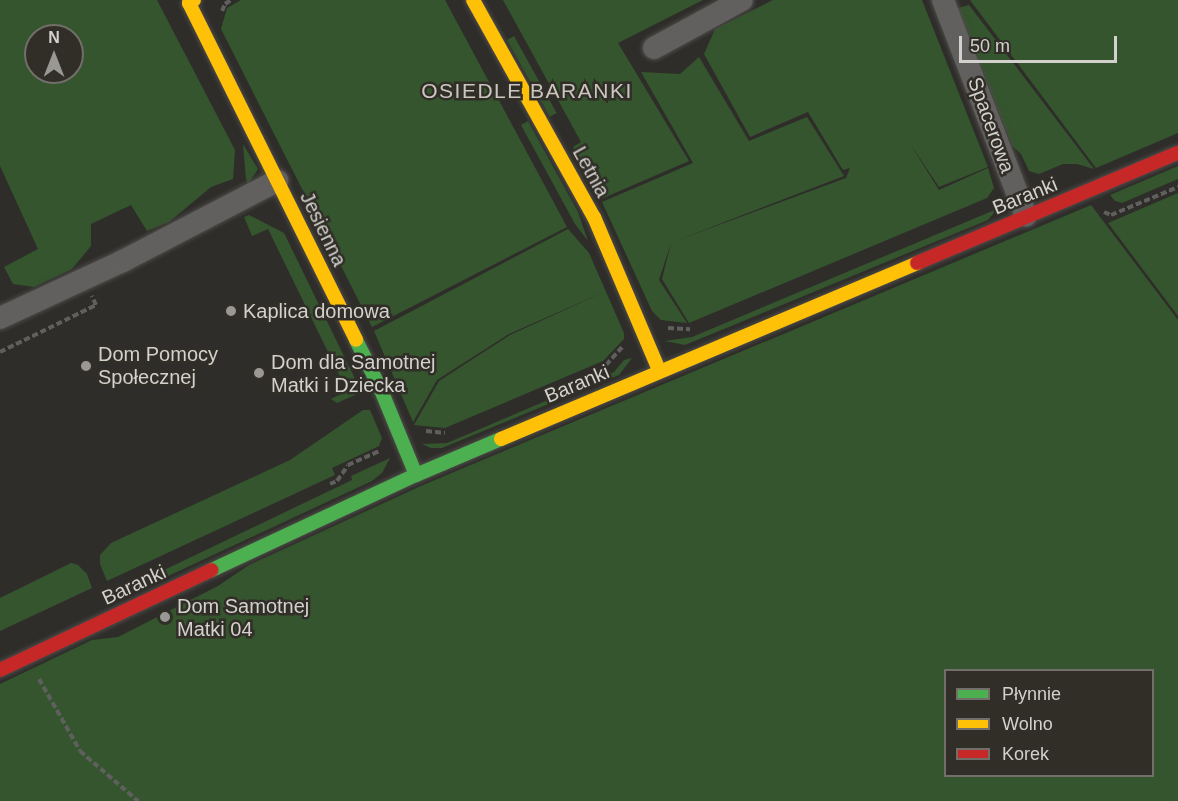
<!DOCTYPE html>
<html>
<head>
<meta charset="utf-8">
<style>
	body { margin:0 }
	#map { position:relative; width:1178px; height:801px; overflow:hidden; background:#2f2d2a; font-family:Helvetica,sans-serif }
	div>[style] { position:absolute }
	.green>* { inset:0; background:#34552d; transform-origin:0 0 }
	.path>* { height:4px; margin-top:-2px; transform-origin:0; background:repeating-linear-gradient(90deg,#5f5f5e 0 6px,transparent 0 9px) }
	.roads { filter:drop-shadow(0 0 2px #4c4b48) drop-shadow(0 0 2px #4c4b48) }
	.street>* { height:22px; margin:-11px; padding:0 11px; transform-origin:11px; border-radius:11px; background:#61605f }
	.fast>* { height:14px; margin:-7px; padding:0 7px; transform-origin:7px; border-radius:7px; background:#4caf50 }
	.slow>* { height:14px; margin:-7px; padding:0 7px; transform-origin:7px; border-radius:7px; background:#ffc107 }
	.jam>* { height:14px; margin:-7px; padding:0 7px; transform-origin:7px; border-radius:7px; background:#c62828 }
	.dots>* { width:16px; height:16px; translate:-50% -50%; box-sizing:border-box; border:3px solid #312e28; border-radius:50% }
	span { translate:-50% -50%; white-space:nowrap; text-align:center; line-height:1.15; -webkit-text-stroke:5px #312e28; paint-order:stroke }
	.street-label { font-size:20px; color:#d3d1cd }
	.poi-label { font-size:20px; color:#d3d1cd }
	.left { translate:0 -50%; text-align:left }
	.neighbourhood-label { font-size:21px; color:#cbc7c0; letter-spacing:1.5px }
	.legend { position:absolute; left:944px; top:669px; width:210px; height:108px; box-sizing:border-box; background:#312e28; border:2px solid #726f6a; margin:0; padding:8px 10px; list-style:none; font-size:18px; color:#d3d1cd }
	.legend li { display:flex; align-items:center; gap:12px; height:30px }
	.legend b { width:30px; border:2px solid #726f6a }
	.north { position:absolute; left:24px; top:24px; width:60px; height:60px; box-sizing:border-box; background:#312e28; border:2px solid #726f6a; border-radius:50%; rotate:0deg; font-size:16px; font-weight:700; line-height:24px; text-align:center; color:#d3d1cd }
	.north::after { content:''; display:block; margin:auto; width:21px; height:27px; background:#9a9894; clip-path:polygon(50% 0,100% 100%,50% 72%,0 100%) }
	.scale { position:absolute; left:959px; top:36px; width:158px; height:27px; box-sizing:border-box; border:3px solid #d3d1cd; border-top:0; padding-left:8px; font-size:18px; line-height:21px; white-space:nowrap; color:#d3d1cd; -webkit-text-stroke:4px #312e28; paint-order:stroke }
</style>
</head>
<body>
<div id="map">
	<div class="green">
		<div style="clip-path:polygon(evenodd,0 0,157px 0,235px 150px,233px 179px,211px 187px,169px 222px,147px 231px,131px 205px,91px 224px,91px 246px,72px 269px,34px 287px,13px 284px,4px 267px,38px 249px,0 166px,0 0,36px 36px,72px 36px,72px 72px,36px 72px,36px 36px)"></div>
		<div style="clip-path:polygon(241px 0,445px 0,567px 227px,372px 327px,221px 29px,227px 8px)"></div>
		<div style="clip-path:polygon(503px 0,703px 0,618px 43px,689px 161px,601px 199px,573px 147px,581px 142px)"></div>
		<div style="clip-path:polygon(773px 0,922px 0,988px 167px,939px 187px,909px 142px,939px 190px,988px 168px,994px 188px,987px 198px,689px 323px,662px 279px,671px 243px,659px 280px,687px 323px,661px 320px,652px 311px,602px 202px,693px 163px,641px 72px,680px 74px,699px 57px,749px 141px,807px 117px,844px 176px,678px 240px,846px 178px,850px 168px,843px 170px,808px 112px,750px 137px,704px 54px,715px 29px)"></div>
		<div style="clip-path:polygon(970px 0,1178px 0,1178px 133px,1096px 168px)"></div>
		<div style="clip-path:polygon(969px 5px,1094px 169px,1077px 164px,1063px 164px,1039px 174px,1029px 171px,1021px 154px,1012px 146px,958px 8px)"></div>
		<div style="left:514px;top:36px;width:88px;height:8px;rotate:61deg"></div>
		<div style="clip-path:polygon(528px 121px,578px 212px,588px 241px,575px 224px,521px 125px)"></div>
		<div style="clip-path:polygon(243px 144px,258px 169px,248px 184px,246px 179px)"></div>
		<div style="clip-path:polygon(1178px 166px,1178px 179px,1122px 203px,1115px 201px,1110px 195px)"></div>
		<div style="clip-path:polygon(1178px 193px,1178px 316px,1108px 223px)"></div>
		<div style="clip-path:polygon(evenodd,1091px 205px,1178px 320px,1178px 801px,0 801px,0 684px,92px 640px,118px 637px,218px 586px,249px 565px,423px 485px,1091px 205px,946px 670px,1152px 670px,1152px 776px,946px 776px,946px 670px)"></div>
		<div style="clip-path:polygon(997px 209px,988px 220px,685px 345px,665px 341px,692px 337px)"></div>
		<div style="clip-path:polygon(249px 215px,284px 233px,360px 389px,355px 395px,337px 403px,331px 399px,347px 391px,268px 229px,252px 236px,244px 217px)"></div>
		<div style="clip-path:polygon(568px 229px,589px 253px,624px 333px,624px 339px,603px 361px,445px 428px,414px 425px,439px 381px,510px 335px,604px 292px,509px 334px,437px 380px,413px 422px,374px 331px)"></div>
		<div style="clip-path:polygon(632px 358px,619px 375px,442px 448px,431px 448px,422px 444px,447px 443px,614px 372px,624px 360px)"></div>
		<div style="clip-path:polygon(363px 410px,370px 410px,382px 438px,379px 446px,332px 468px,335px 475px,107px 581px,100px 564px,100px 555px,111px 543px,290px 460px)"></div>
		<div style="clip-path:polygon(390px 458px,382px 473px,372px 481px,121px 598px,114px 594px,352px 480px,351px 476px)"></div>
		<div style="clip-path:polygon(71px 563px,78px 565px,87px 574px,92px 588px,0 631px,0 598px)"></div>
	</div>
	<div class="path">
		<div style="left:222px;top:11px;width:8px;rotate:-67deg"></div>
		<div style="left:225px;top:4px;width:7px;rotate:-34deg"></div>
		<div style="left:1104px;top:212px;width:8px;rotate:23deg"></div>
		<div style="left:1111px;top:215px;width:73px;rotate:-22.7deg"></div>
		<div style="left:668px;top:328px;width:22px;rotate:3deg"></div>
		<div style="left:0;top:352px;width:107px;rotate:-26.1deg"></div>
		<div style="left:96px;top:305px;width:10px;rotate:-114deg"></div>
		<div style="left:606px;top:365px;width:25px;rotate:-48deg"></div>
		<div style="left:426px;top:431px;width:19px;rotate:6deg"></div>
		<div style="left:330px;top:484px;width:8px;rotate:-23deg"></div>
		<div style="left:337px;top:481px;width:19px;rotate:-55deg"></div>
		<div style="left:348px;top:465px;width:34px;rotate:-24deg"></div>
		<div style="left:39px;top:679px;width:83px;rotate:60.3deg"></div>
		<div style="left:80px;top:751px;width:77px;rotate:40.8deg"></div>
	</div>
	<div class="roads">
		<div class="street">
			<div style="left:943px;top:0;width:231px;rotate:69deg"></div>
			<div style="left:654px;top:48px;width:100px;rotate:-28.6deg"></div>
			<div style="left:0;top:318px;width:136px;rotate:-24.9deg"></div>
			<div style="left:123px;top:261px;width:174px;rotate:-27.5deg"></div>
		</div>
		<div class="fast">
			<div style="left:356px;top:340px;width:56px;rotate:63.4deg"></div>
			<div style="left:381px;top:390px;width:92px;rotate:67.6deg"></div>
			<div style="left:212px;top:570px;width:225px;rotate:-25deg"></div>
			<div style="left:416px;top:475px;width:92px;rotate:-23deg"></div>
		</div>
		<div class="slow">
			<div style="left:194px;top:0;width:6px;rotate:149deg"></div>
			<div style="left:189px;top:3px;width:376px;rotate:63.6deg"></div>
			<div style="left:473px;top:0;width:248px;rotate:60.9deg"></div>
			<div style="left:594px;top:217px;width:166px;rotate:67deg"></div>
			<div style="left:501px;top:439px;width:452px;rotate:-22.9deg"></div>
		</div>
		<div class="jam">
			<div style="left:917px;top:263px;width:283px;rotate:-22.9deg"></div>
			<div style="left:0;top:670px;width:234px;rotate:-25.3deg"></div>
		</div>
	</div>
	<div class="dots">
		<div style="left:231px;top:311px;background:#9a9894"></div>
		<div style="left:86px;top:366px;background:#9a9894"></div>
		<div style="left:259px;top:373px;background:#9a9894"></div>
		<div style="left:165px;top:617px;background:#9a9894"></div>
	</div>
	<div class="street-label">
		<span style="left:991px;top:125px;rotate:70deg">Spacerowa</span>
		<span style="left:591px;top:172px;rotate:61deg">Letnia</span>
		<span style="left:1025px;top:196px;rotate:-22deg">Baranki</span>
		<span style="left:323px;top:229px;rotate:64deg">Jesienna</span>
		<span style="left:577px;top:384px;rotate:-23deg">Baranki</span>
		<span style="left:134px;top:585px;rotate:-25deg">Baranki</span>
	</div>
	<div class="poi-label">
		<span class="left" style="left:243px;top:311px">Kaplica domowa</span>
		<span class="left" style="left:98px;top:366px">Dom Pomocy<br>Społecznej</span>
		<span class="left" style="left:271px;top:374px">Dom dla Samotnej<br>Matki i Dziecka</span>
		<span class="left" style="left:177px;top:618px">Dom Samotnej<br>Matki 04</span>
	</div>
	<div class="neighbourhood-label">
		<span style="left:527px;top:91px">OSIEDLE BARANKI</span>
	</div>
	<ul class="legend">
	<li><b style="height:8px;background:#4caf50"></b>Płynnie</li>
	<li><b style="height:8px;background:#ffc107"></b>Wolno</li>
	<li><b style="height:8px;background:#c62828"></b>Korek</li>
	</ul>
	<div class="north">N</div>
	<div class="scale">50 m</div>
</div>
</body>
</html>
